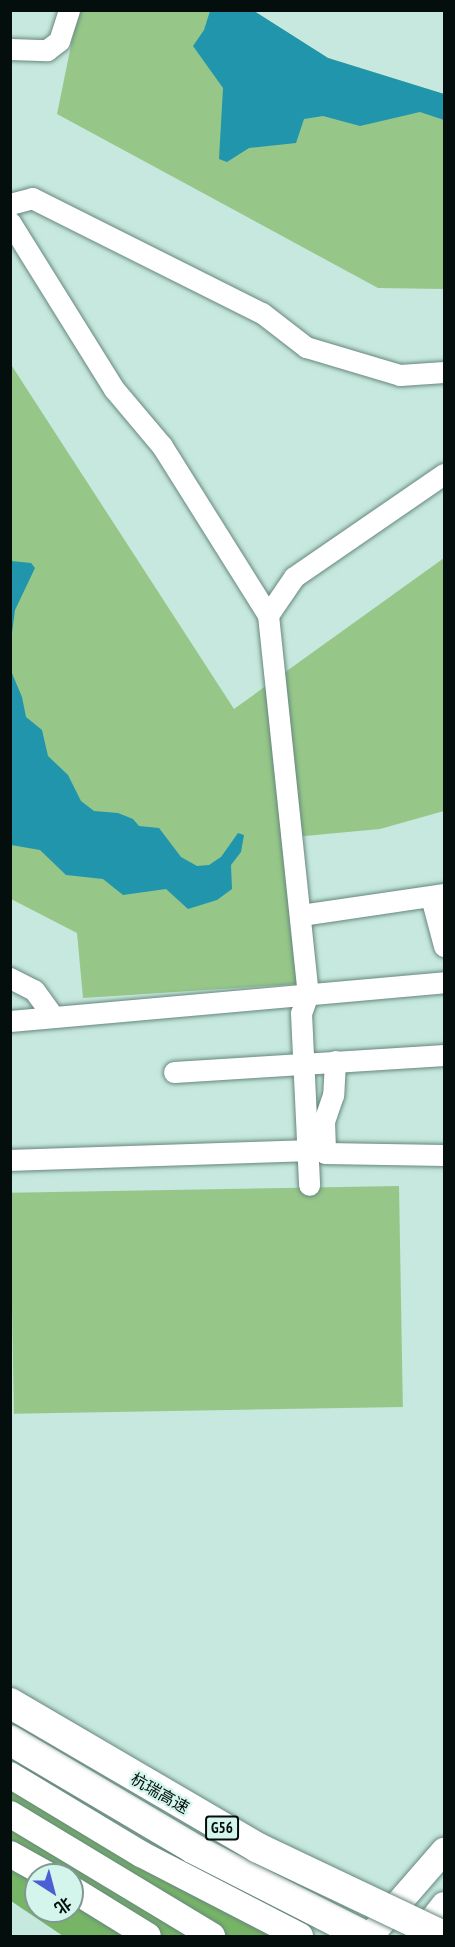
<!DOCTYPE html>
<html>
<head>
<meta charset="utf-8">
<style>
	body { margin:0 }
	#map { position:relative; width:455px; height:1947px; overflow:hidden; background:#c6e8de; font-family:"PT Sans Narrow","Noto Sans SC",sans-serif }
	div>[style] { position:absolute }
	.green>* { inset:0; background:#96c789; transform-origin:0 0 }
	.forest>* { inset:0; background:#77b566 }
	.water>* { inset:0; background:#2095ab }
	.roads { filter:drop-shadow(0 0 2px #67877e) drop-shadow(0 0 2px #67877e) }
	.minor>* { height:21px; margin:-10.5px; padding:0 10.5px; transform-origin:10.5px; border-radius:10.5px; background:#fff }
	.major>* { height:26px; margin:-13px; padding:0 13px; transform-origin:13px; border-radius:13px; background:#fff }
	.highway>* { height:30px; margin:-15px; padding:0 15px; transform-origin:15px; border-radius:15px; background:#fff }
	.bridges { filter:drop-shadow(0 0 2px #67877e) drop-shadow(0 0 2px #67877e) }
	.highway-bridge>* { height:30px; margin:-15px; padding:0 15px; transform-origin:15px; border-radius:15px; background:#fff }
	span { translate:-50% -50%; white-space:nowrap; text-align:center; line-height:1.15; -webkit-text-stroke:4.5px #d3f5ec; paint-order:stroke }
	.shield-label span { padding:2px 4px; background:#d3f5ec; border:2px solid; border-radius:4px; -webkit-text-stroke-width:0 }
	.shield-label { font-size:15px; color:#040f0d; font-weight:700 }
	.street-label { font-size:16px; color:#040f0d }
	.frame { position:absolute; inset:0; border:12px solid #040f0d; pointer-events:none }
	.north { position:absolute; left:24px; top:1863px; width:60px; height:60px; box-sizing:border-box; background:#d3f5ec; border:2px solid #809993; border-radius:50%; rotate:144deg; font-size:16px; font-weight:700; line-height:24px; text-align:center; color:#040f0d }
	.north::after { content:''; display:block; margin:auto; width:21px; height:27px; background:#4a5fd4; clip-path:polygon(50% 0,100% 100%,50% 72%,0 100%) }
</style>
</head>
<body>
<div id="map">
	<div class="green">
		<div style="clip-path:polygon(78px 11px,254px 11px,328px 58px,444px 94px,444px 289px,378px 288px,57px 114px)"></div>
		<div style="clip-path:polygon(10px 363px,234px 709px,444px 558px,444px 811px,380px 829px,283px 838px,297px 984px,83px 998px,77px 933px,11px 899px)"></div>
		<div style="left:399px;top:1186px;width:221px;height:389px;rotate:89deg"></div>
	</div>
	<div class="forest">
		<div style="clip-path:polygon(evenodd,10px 1788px,274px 1936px,63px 1936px,11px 1901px,10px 1788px,36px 1875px,72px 1875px,72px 1911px,36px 1911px,36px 1875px)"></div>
	</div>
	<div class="water">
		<div style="clip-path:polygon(210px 11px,254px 11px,328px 58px,444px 94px,444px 120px,420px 112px,360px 126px,323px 116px,304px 119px,296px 143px,249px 148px,227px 162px,219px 159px,223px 88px,193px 46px,204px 30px)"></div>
		<div style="clip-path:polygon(11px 561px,31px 563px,35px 568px,15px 610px,11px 641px)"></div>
		<div style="clip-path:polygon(11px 671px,22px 697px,26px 717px,42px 730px,48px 756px,68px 775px,81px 801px,94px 811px,118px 813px,133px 819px,139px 826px,159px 828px,181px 857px,197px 866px,209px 865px,221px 857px,238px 833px,244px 835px,241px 852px,231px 865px,232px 889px,217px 900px,188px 909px,166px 889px,123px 895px,103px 879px,66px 875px,40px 850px,11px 845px)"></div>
	</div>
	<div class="roads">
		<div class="minor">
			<div style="left:10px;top:49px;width:37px;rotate:2deg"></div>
			<div style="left:47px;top:50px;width:15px;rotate:-37deg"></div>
			<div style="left:59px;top:41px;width:33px;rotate:-72deg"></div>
			<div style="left:10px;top:204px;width:23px;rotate:-15deg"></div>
			<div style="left:32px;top:198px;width:257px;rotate:26.6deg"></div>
			<div style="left:262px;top:313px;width:56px;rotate:37.7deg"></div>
			<div style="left:306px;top:347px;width:98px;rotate:16.6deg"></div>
			<div style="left:400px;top:375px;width:44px;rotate:-3.9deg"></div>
			<div style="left:10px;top:222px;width:197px;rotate:58.1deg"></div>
			<div style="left:114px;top:389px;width:75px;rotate:49.9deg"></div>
			<div style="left:162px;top:446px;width:199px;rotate:57.9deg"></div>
			<div style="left:268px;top:615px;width:381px;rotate:84deg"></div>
			<div style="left:308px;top:994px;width:20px;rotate:110deg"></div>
			<div style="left:301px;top:1013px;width:172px;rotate:87.3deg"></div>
			<div style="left:268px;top:615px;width:46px;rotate:-55.6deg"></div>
			<div style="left:294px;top:577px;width:182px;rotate:-34.5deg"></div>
			<div style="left:431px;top:897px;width:51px;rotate:75.1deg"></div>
			<div style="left:301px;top:915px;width:145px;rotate:-8.4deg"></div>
			<div style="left:10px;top:978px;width:27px;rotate:27deg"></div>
			<div style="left:34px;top:990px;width:32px;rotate:54deg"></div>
			<div style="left:10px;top:1021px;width:436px;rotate:-5.1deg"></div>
			<div style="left:335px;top:1061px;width:34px;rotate:93deg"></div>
			<div style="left:333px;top:1095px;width:28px;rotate:109deg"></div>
			<div style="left:324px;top:1121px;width:32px;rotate:88deg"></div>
			<div style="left:325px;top:1153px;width:119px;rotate:1deg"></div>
			<div style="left:174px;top:1072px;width:271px;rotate:-3.6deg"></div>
			<div style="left:10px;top:1160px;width:299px;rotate:-1.9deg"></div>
		</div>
		<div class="major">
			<div style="left:10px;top:1775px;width:153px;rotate:31.1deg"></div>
			<div style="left:141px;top:1854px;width:179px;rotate:27.3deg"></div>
			<div style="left:10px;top:1814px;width:236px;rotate:31.1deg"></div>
			<div style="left:10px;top:1854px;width:43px;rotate:28.9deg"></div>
			<div style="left:72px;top:1889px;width:89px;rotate:31.7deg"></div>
			<div style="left:370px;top:1936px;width:113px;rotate:-49deg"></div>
			<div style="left:420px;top:1936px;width:39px;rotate:-52deg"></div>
		</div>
		<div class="highway">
			<div style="left:10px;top:1740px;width:214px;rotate:30.6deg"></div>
			<div style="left:194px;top:1849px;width:192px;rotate:27deg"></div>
		</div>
	</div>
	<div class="bridges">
		<div class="highway-bridge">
			<div style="left:10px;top:1703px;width:287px;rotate:30.3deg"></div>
			<div style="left:258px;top:1848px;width:205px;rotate:25.4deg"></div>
		</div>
	</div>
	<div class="shield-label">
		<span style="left:222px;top:1828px">G56</span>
	</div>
	<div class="street-label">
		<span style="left:160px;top:1793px;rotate:30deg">杭瑞高速</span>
	</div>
	<div class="frame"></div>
	<div class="north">北</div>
</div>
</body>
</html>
